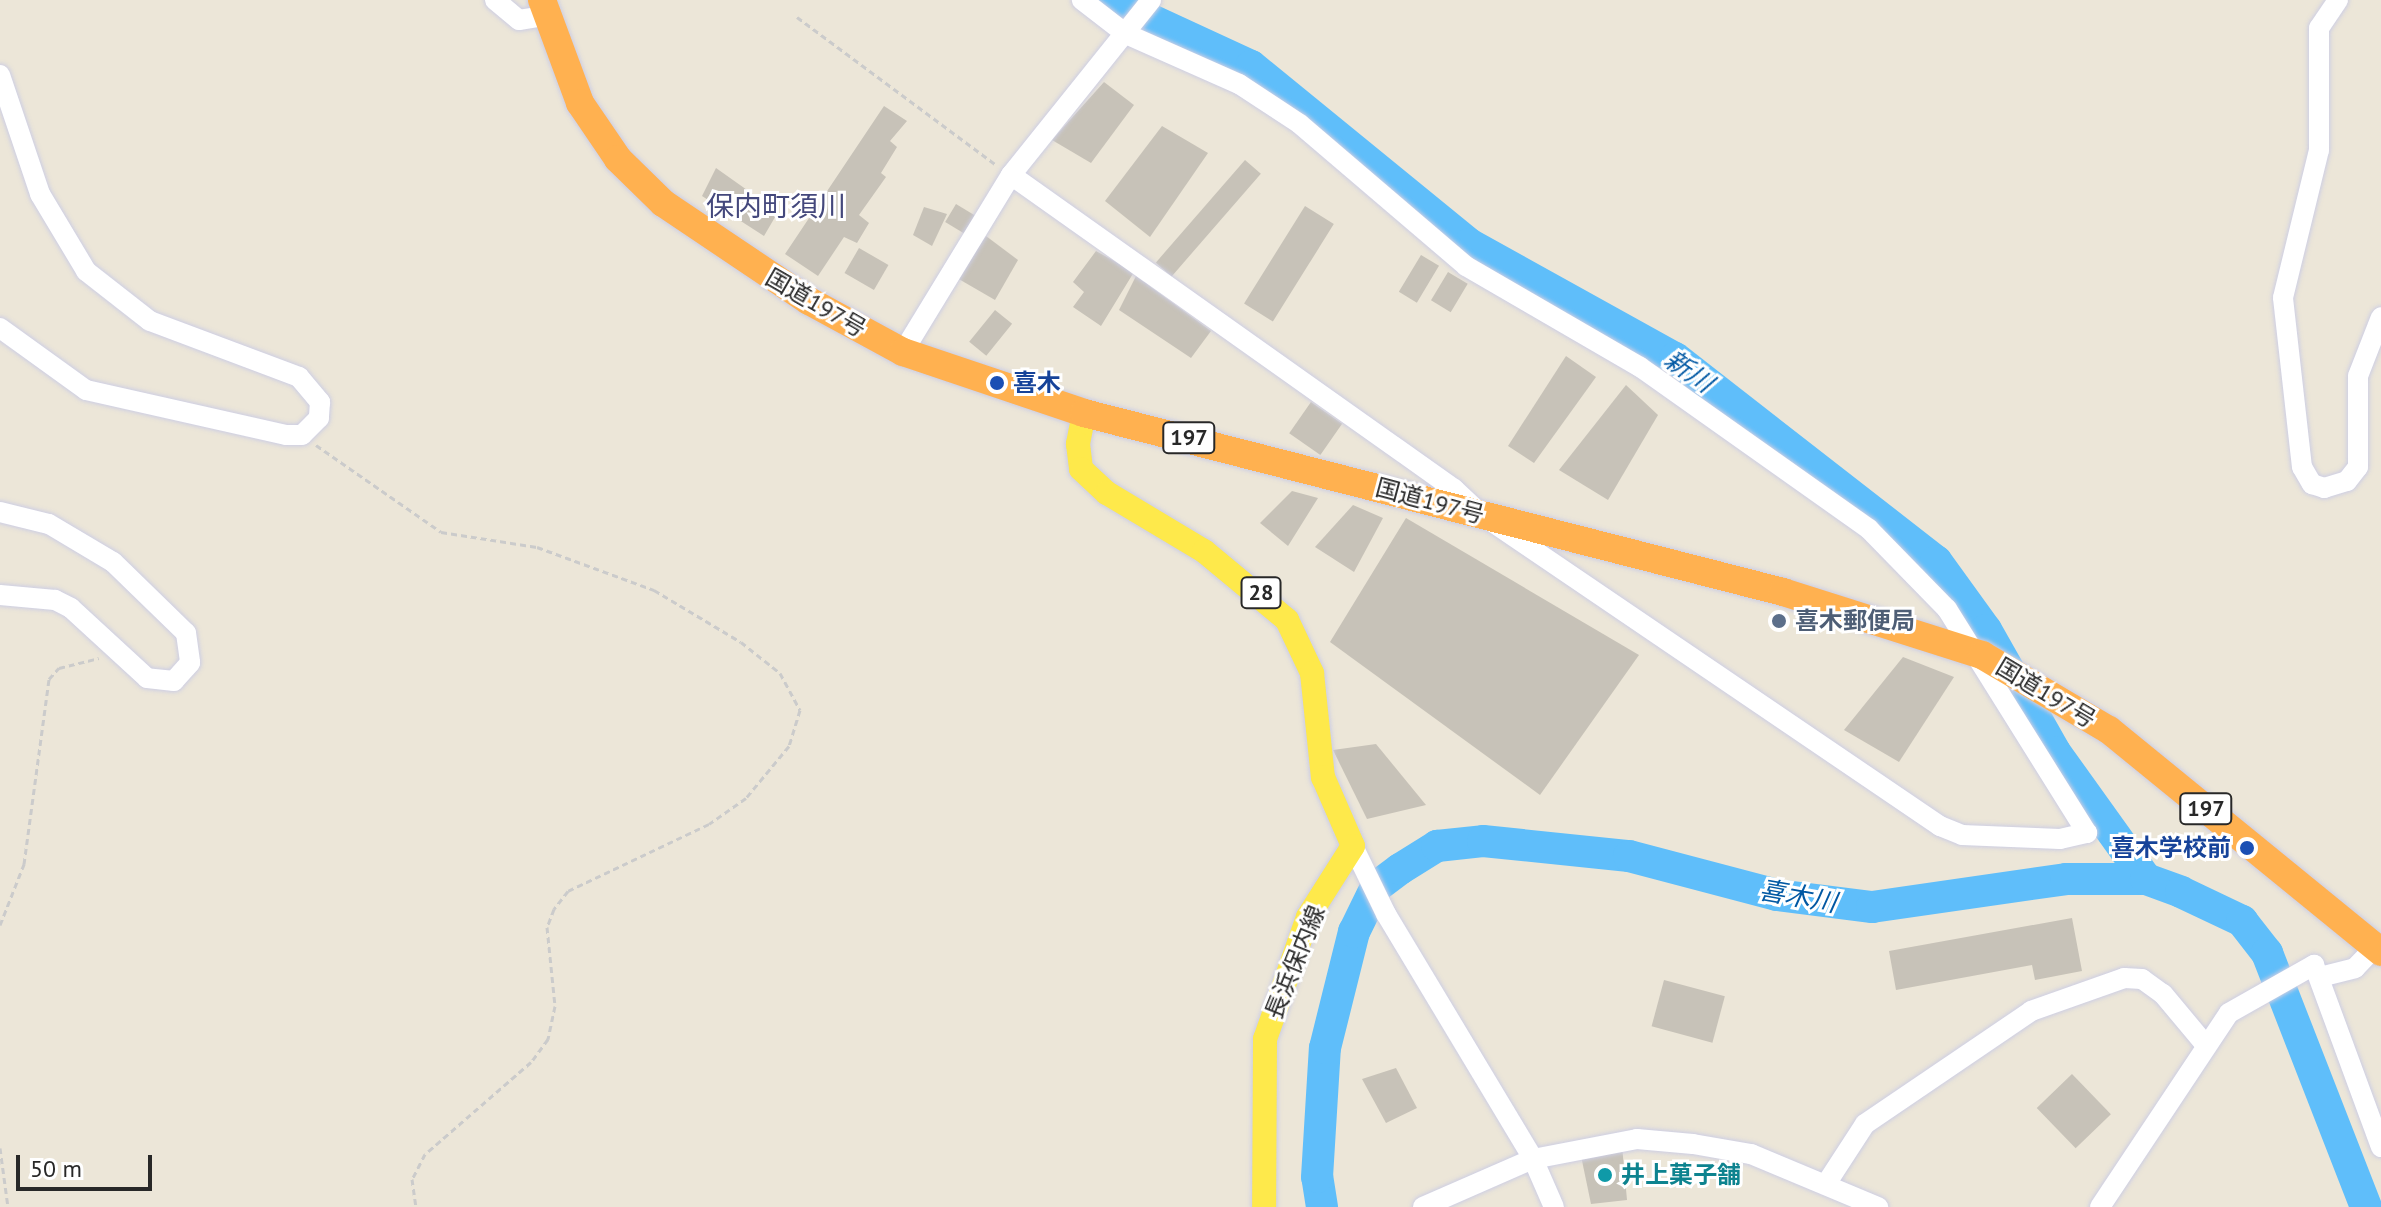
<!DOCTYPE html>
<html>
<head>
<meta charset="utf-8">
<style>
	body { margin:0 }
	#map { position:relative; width:2381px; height:1207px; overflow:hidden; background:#ece6d8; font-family:"PT Sans","Noto Sans JP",sans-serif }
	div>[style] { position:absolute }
	.river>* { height:32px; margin:-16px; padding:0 16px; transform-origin:16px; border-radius:16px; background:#5fbefa }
	.building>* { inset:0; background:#c7c2b8; transform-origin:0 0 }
	.path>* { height:3px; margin-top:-1.5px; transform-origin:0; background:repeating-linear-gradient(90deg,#cbcbcb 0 6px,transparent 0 10px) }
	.roads { filter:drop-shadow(0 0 2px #cdcee3) drop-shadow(0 0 2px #cdcee3) }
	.minor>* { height:20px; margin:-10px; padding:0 10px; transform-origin:10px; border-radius:10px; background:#fff }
	.major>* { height:24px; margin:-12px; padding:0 12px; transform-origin:12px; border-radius:12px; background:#fee94b }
	.highway>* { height:28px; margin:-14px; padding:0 14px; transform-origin:14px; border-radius:14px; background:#ffb150 }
	.dots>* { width:22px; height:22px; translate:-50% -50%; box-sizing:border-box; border:4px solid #fff; border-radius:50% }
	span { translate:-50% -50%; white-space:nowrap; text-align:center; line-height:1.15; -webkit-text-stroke:6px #fff; paint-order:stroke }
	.shield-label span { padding:2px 6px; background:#fff; border:2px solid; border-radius:6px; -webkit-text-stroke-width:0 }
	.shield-label { font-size:22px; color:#282828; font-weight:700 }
	.street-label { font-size:24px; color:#282828 }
	.transit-label { font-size:24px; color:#164399; font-weight:700 }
	.left { translate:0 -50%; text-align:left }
	.right { translate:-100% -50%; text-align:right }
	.service-label { font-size:24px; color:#4e5e75; font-weight:700 }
	.culture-label { font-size:24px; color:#0d838f; font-weight:700 }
	.water-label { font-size:26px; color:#0158a3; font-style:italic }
	.quarter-label { font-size:28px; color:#44487c }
	.scale { position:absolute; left:16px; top:1155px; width:136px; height:36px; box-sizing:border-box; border:4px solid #282828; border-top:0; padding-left:10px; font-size:24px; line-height:28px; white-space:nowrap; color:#282828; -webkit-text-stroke:6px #fff; paint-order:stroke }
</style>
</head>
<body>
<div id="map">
	<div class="river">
		<div style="left:1108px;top:0;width:157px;rotate:24.8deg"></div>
		<div style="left:1251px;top:66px;width:281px;rotate:39.2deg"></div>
		<div style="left:1469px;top:244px;width:235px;rotate:29deg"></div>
		<div style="left:1675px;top:358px;width:331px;rotate:37.9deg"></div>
		<div style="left:1936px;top:561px;width:85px;rotate:54.1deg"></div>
		<div style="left:1986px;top:630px;width:140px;rotate:60.5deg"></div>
		<div style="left:2055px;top:752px;width:156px;rotate:54.4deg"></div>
		<div style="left:1322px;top:1207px;width:30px;rotate:-99deg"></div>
		<div style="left:1317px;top:1177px;width:129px;rotate:-86.5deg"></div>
		<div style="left:1325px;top:1048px;width:120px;rotate:-76deg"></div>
		<div style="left:1354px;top:932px;width:50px;rotate:-63.9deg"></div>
		<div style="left:1376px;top:887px;width:30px;rotate:-37deg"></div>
		<div style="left:1400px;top:869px;width:44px;rotate:-31.9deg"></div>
		<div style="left:1437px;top:846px;width:46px;rotate:-6.2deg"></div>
		<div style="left:1483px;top:841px;width:147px;rotate:5.9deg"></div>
		<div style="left:1629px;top:856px;width:153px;rotate:14.8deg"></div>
		<div style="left:1777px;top:895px;width:96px;rotate:7.2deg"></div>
		<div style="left:1872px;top:907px;width:196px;rotate:-8.2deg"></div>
		<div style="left:2066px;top:879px;width:80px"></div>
		<div style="left:2146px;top:879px;width:37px;rotate:20deg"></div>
		<div style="left:2181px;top:892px;width:68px;rotate:25.4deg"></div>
		<div style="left:2242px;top:921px;width:41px;rotate:52deg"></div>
		<div style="left:2267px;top:953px;width:273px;rotate:68.7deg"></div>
	</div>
	<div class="building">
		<div style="clip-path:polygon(1104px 82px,1134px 105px,1091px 163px,1052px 140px)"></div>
		<div style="clip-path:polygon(884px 106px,907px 121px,890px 141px,897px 147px,881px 173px,886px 177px,859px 215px,869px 223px,857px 243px,844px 237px,818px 276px,785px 254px)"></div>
		<div style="clip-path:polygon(1162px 126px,1208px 153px,1150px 237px,1105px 201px)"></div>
		<div style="left:1245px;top:160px;width:21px;height:136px;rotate:41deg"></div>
		<div style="clip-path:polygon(716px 168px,778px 212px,764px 236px,702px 196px)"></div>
		<div style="left:956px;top:204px;width:26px;height:21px;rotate:31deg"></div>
		<div style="left:1305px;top:206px;width:34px;height:115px;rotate:32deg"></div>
		<div style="clip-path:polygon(924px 207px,947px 214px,932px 246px,913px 235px)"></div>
		<div style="clip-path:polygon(986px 236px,1018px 260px,995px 300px,957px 278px)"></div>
		<div style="left:859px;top:248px;width:34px;height:29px;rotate:30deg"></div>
		<div style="clip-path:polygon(1096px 251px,1134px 272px,1101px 326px,1073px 307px,1084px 292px,1073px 282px)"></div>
		<div style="left:1421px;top:255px;width:21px;height:43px;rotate:31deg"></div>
		<div style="left:1448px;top:272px;width:23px;height:33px;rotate:31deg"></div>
		<div style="clip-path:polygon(1136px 276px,1211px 331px,1191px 358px,1119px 310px)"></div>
		<div style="left:995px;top:310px;width:22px;height:41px;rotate:39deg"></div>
		<div style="clip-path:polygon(1566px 356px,1596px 377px,1534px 463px,1508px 446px)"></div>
		<div style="clip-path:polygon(1626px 385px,1658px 415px,1608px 500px,1559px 470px)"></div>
		<div style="left:1311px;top:402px;width:38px;height:38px;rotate:35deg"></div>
		<div style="clip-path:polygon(1292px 491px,1318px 498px,1288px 546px,1260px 523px)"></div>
		<div style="clip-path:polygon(1353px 505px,1383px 518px,1354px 572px,1315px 547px)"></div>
		<div style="clip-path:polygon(1406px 518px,1639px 655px,1540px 795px,1330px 642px)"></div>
		<div style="clip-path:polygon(1903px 657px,1954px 677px,1899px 762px,1844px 730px)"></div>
		<div style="clip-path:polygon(1376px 744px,1426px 805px,1367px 819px,1333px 750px)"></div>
		<div style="clip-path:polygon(2072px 918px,2082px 971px,2035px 980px,2032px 965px,1896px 990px,1889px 951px)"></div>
		<div style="left:1664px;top:980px;width:63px;height:48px;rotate:15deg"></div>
		<div style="clip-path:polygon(1396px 1068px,1417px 1108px,1386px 1123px,1362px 1079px)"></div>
		<div style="left:2072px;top:1074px;width:56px;height:49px;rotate:46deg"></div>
		<div style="clip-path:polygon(1622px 1146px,1627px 1200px,1591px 1204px,1580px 1151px)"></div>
	</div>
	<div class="path">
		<div style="left:797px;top:17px;width:247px;rotate:36.6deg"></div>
		<div style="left:316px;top:445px;width:152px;rotate:34.8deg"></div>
		<div style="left:441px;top:532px;width:97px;rotate:8.9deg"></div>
		<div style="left:537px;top:547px;width:125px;rotate:20.2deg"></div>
		<div style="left:654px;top:590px;width:101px;rotate:30.9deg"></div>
		<div style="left:741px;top:642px;width:50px;rotate:38.5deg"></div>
		<div style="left:780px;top:673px;width:42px;rotate:61.6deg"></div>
		<div style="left:800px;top:710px;width:38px;rotate:107deg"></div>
		<div style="left:789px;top:746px;width:67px;rotate:129.6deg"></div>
		<div style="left:746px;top:798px;width:45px;rotate:144.9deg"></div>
		<div style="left:709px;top:824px;width:156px;rotate:154.6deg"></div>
		<div style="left:568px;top:891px;width:23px;rotate:128deg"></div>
		<div style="left:554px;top:909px;width:19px;rotate:111deg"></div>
		<div style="left:547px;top:927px;width:79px;rotate:84.2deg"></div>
		<div style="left:555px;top:1006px;width:34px;rotate:102deg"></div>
		<div style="left:548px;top:1039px;width:29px;rotate:126deg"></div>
		<div style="left:531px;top:1062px;width:140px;rotate:139deg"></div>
		<div style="left:425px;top:1154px;width:28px;rotate:117deg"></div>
		<div style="left:412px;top:1179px;width:28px;rotate:82deg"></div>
		<div style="left:0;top:925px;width:66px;rotate:-68.5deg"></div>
		<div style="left:24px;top:864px;width:187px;rotate:-82.3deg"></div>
		<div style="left:49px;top:679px;width:15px;rotate:-48deg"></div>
		<div style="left:59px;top:668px;width:41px;rotate:-14deg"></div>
		<div style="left:0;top:1148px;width:60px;rotate:82.3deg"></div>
	</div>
	<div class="roads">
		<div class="minor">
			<div style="left:495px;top:0;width:31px;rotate:40deg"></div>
			<div style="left:519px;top:20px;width:26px;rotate:-9deg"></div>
			<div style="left:2338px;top:0;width:34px;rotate:124deg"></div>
			<div style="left:2319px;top:28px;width:122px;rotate:90deg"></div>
			<div style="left:2319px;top:150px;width:152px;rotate:103.7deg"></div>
			<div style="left:2283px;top:298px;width:170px;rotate:83.6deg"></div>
			<div style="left:2302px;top:467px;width:20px;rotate:60deg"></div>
			<div style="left:2312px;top:484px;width:13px;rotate:18deg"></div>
			<div style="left:2324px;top:488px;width:24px;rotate:-17deg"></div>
			<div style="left:2347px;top:481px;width:18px;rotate:-52deg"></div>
			<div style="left:2358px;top:467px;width:91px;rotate:-90deg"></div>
			<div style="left:2358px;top:376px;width:63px;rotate:-68.7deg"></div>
			<div style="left:0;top:75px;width:126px;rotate:71.4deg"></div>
			<div style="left:40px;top:194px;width:90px;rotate:59.1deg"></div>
			<div style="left:86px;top:271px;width:81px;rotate:38deg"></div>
			<div style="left:150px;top:321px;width:159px;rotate:20.6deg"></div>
			<div style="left:299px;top:377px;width:33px;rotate:50deg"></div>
			<div style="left:320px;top:402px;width:16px;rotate:94deg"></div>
			<div style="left:319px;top:418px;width:24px;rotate:135deg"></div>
			<div style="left:302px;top:435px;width:16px;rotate:180deg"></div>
			<div style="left:286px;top:435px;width:205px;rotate:-167.3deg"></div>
			<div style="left:86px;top:390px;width:106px;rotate:-144.2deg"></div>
			<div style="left:1011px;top:175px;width:543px;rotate:35.33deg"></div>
			<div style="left:1454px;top:489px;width:38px;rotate:43deg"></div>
			<div style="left:1482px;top:515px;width:554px;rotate:34.18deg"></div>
			<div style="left:1940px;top:826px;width:24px;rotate:22deg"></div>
			<div style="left:1962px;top:835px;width:98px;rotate:2.3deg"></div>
			<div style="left:2060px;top:839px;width:28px;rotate:-13deg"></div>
			<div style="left:2087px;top:833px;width:264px;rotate:-122deg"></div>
			<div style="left:1947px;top:609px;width:112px;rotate:-134.3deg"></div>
			<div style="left:1869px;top:529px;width:281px;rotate:-144.7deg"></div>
			<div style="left:1640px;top:367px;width:201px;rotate:-149.9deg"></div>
			<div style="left:1466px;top:266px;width:218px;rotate:-139.5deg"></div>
			<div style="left:1300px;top:124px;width:73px;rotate:-146.7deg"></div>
			<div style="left:1239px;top:84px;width:124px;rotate:-156.1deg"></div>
			<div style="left:1126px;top:34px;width:56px;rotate:-142.3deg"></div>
			<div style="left:903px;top:352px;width:207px;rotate:-58.6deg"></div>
			<div style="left:1011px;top:175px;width:224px;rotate:-51.3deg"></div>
			<div style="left:0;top:512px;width:50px;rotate:13.8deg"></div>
			<div style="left:49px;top:524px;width:74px;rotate:30.7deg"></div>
			<div style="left:113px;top:562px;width:102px;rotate:44.2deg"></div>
			<div style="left:186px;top:633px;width:30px;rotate:82deg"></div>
			<div style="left:190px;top:663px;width:24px;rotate:132deg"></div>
			<div style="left:174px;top:681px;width:27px;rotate:-174deg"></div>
			<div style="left:147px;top:678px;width:103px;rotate:-137.4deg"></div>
			<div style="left:71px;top:608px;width:18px;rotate:-153deg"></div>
			<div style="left:55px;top:600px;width:55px;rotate:-174.8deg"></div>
			<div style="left:1353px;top:846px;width:76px;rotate:64.1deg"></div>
			<div style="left:1386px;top:914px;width:286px;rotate:59deg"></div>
			<div style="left:1533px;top:1159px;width:106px;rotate:-10.9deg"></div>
			<div style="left:1637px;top:1139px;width:56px;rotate:5.1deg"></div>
			<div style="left:1693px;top:1144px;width:59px;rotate:9.8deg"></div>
			<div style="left:1751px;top:1154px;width:138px;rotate:22.7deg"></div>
			<div style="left:2320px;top:977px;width:36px;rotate:-14deg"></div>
			<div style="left:2355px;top:968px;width:29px;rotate:-46deg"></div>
			<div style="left:1828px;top:1181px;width:68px;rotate:-57deg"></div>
			<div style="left:1865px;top:1124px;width:201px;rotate:-34.2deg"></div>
			<div style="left:2031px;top:1011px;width:99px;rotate:-19.5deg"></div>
			<div style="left:2124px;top:978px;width:18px;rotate:3deg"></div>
			<div style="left:2142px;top:979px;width:26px;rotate:36deg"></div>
			<div style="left:2163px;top:994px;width:64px;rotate:50.1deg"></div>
			<div style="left:1423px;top:1207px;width:120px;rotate:-23.6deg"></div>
			<div style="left:1533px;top:1159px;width:52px;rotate:66.4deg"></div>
			<div style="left:2100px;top:1207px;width:233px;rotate:-56.4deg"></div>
			<div style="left:2229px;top:1013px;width:98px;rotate:-29.5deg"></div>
			<div style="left:2314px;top:965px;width:194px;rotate:69.8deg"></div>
		</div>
		<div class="major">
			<div style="left:1084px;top:413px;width:32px;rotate:101deg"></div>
			<div style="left:1078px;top:444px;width:25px;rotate:83deg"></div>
			<div style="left:1081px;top:469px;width:35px;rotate:43deg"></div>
			<div style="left:1107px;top:493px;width:113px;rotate:30.9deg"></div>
			<div style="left:1204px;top:551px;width:108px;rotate:39.7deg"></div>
			<div style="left:1287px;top:620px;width:59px;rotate:64.7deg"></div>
			<div style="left:1312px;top:673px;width:105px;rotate:84deg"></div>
			<div style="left:1323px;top:777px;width:75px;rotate:66.5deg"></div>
			<div style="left:1353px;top:846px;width:84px;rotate:122.4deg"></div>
			<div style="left:1308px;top:917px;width:129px;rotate:109.4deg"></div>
			<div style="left:1265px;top:1039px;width:168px;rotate:90.3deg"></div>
		</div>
		<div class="highway">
			<div style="left:542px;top:0;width:110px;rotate:69.7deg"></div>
			<div style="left:580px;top:103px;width:68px;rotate:55.8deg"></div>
			<div style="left:618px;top:159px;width:63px;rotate:44.4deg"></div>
			<div style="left:663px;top:203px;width:176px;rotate:33.9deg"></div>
			<div style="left:809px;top:301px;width:107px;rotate:28.5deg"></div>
			<div style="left:903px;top:352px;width:191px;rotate:18.6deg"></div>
			<div style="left:1084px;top:413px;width:722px;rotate:14.36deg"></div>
			<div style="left:1783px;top:592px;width:209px;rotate:17.6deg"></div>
			<div style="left:1982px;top:655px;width:147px;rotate:30.6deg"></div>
			<div style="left:2109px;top:730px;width:351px;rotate:39.2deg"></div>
		</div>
	</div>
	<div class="dots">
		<div style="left:997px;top:383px;background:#1a4fb4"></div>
		<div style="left:1779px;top:621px;background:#5c6f8a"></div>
		<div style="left:2247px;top:848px;background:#1a4fb4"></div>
		<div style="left:1605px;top:1175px;background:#0f9aa8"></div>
	</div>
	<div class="shield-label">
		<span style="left:1189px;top:438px">197</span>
		<span style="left:1261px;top:593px">28</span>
		<span style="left:2206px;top:809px">197</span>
	</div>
	<div class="street-label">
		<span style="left:816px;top:303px;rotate:30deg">国道197号</span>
		<span style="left:1430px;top:501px;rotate:15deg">国道197号</span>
		<span style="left:2046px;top:693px;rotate:31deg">国道197号</span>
		<span style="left:1295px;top:962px;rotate:-68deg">長浜保内線</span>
	</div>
	<div class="transit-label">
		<span class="left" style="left:1013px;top:383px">喜木</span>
		<span class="right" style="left:2231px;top:848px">喜木学校前</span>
	</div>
	<div class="service-label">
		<span class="left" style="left:1795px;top:621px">喜木郵便局</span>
	</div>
	<div class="culture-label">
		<span class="left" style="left:1621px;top:1175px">井上菓子舗</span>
	</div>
	<div class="water-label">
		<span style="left:1689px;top:371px;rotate:35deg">新川</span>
		<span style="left:1798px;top:896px;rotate:10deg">喜木川</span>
	</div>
	<div class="quarter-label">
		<span style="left:776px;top:206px">保内町須川</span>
	</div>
	<div class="scale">50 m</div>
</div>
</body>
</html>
